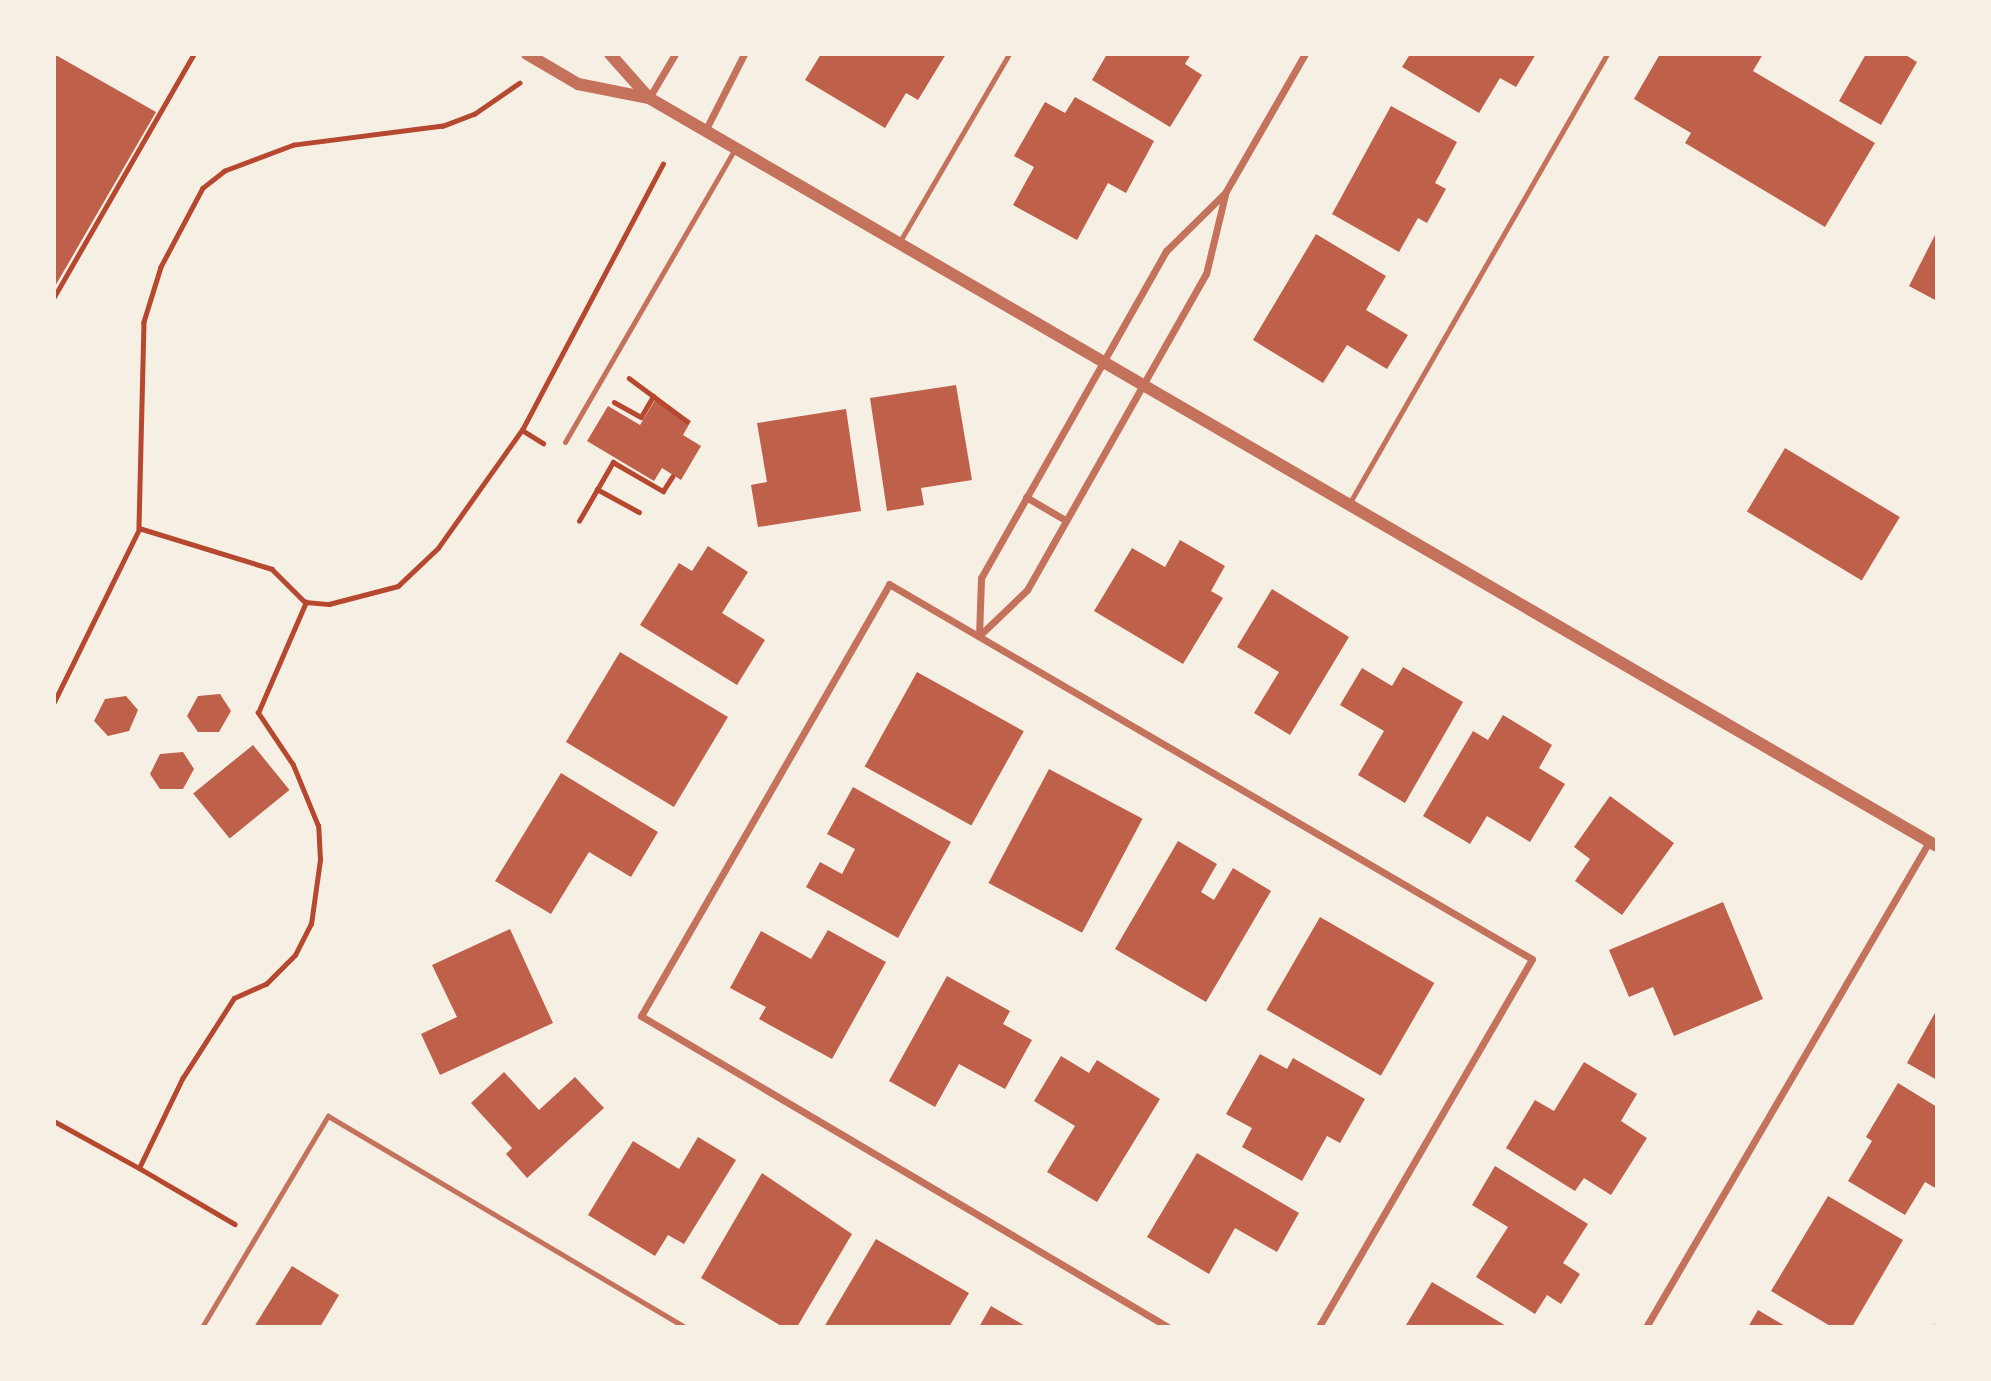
<!DOCTYPE html>
<html>
<head>
<meta charset="utf-8">
<style>
	body { margin:0 }
	#map { position:relative; width:1991px; height:1381px; overflow:hidden; background:#f6efe4; font-family:"PT Sans Narrow",sans-serif }
	div>[style] { position:absolute }
	.building>* { inset:0; background:#bf614a; transform-origin:0 0 }
	.path>* { height:4.5px; margin:-2.25px; padding:0 2.25px; transform-origin:2.25px; border-radius:2.25px; background:#b5482f }
	.service>* { height:5px; margin:-2.5px; padding:0 2.5px; transform-origin:2.5px; border-radius:2.5px; background:#c5725c }
	.minor>* { height:7px; margin:-3.5px; padding:0 3.5px; transform-origin:3.5px; border-radius:3.5px; background:#c5725c }
	.tertiary>* { height:12px; margin:-6px; padding:0 6px; transform-origin:6px; border-radius:6px; background:#c5725c }
	span { translate:-50% -50%; white-space:nowrap; text-align:center; line-height:1.15; -webkit-text-stroke:7px #f6efe4; paint-order:stroke }
	.frame { position:absolute; inset:0; border:56px solid #f6efe4; pointer-events:none }
</style>
</head>
<body>
<div id="map">
	<div class="building">
		<div style="clip-path:polygon(54px 54px,156px 112px,54px 288px)"></div>
		<div style="clip-path:polygon(821px 54px,946px 54px,918px 100px,906px 93px,885px 128px,805px 80px)"></div>
		<div style="clip-path:polygon(1107px 54px,1191px 54px,1185px 64px,1202px 75px,1170px 127px,1092px 80px)"></div>
		<div style="clip-path:polygon(1410px 54px,1536px 54px,1516px 87px,1500px 78px,1479px 113px,1402px 67px)"></div>
		<div style="clip-path:polygon(1660px 54px,1763px 54px,1753px 71px,1875px 143px,1825px 227px,1685px 143px,1691px 133px,1634px 99px)"></div>
		<div style="clip-path:polygon(1866px 54px,1904px 54px,1917px 62px,1881px 125px,1839px 101px)"></div>
		<div style="clip-path:polygon(1075px 97px,1154px 141px,1126px 193px,1108px 183px,1077px 240px,1013px 205px,1034px 167px,1014px 156px,1045px 102px,1065px 113px)"></div>
		<div style="clip-path:polygon(1391px 106px,1457px 142px,1435px 183px,1446px 189px,1427px 223px,1418px 218px,1399px 252px,1332px 214px)"></div>
		<div style="clip-path:polygon(1316px 234px,1386px 276px,1366px 310px,1408px 335px,1387px 369px,1347px 345px,1323px 383px,1253px 340px)"></div>
		<div style="clip-path:polygon(1935px 235px,1937px 236px,1937px 301px,1909px 286px)"></div>
		<div style="clip-path:polygon(956px 385px,972px 480px,921px 488px,924px 505px,887px 511px,870px 398px)"></div>
		<div style="clip-path:polygon(655px 400px,691px 421px,683px 435px,701px 446px,681px 480px,662px 468px,654px 481px,587px 441px,608px 406px,640px 425px)"></div>
		<div style="clip-path:polygon(846px 409px,861px 511px,758px 527px,751px 485px,767px 482px,757px 423px)"></div>
		<div style="left:1785px;top:448px;width:134px;height:74px;rotate:31deg"></div>
		<div style="clip-path:polygon(1180px 540px,1225px 566px,1211px 591px,1223px 598px,1183px 664px,1094px 611px,1132px 548px,1165px 567px)"></div>
		<div style="clip-path:polygon(708px 546px,748px 572px,722px 613px,765px 640px,737px 685px,640px 625px,679px 563px,692px 571px)"></div>
		<div style="clip-path:polygon(1272px 589px,1349px 637px,1290px 735px,1254px 713px,1279px 672px,1237px 647px)"></div>
		<div style="left:620px;top:652px;width:126px;height:105px;rotate:31deg"></div>
		<div style="clip-path:polygon(1403px 667px,1463px 702px,1405px 803px,1358px 775px,1384px 731px,1340px 705px,1362px 668px,1392px 686px)"></div>
		<div style="left:917px;top:672px;width:122px;height:108px;rotate:29deg"></div>
		<div style="clip-path:polygon(220px 694px,231px 711px,219px 732px,198px 732px,187px 716px,198px 696px)"></div>
		<div style="clip-path:polygon(126px 696px,138px 710px,129px 731px,108px 736px,94px 721px,105px 699px)"></div>
		<div style="clip-path:polygon(1503px 715px,1552px 745px,1539px 768px,1565px 784px,1530px 842px,1487px 816px,1470px 844px,1423px 816px,1473px 731px,1488px 740px)"></div>
		<div style="left:253px;top:745px;width:58px;height:77px;rotate:51deg"></div>
		<div style="clip-path:polygon(183px 752px,194px 769px,183px 789px,160px 789px,150px 774px,160px 754px)"></div>
		<div style="left:1049px;top:769px;width:106px;height:129px;rotate:28deg"></div>
		<div style="clip-path:polygon(561px 773px,658px 832px,631px 877px,589px 852px,551px 914px,495px 881px)"></div>
		<div style="clip-path:polygon(853px 787px,951px 842px,898px 938px,806px 887px,820px 862px,842px 874px,855px 849px,827px 834px)"></div>
		<div style="clip-path:polygon(1610px 796px,1674px 843px,1622px 915px,1575px 881px,1590px 859px,1574px 847px)"></div>
		<div style="clip-path:polygon(1178px 841px,1217px 864px,1201px 892px,1214px 900px,1233px 868px,1271px 891px,1206px 1002px,1115px 949px)"></div>
		<div style="clip-path:polygon(1723px 902px,1763px 999px,1674px 1036px,1653px 987px,1629px 997px,1609px 950px)"></div>
		<div style="left:1320px;top:917px;width:132px;height:107px;rotate:30deg"></div>
		<div style="clip-path:polygon(510px 929px,553px 1023px,440px 1075px,421px 1034px,457px 1017px,432px 965px)"></div>
		<div style="clip-path:polygon(828px 930px,886px 962px,832px 1059px,759px 1019px,766px 1007px,730px 988px,761px 931px,811px 959px)"></div>
		<div style="clip-path:polygon(947px 976px,1010px 1011px,1003px 1024px,1032px 1040px,1005px 1089px,959px 1064px,935px 1107px,889px 1081px)"></div>
		<div style="clip-path:polygon(1937px 1009px,1937px 1080px,1907px 1063px)"></div>
		<div style="clip-path:polygon(1260px 1054px,1287px 1069px,1293px 1058px,1365px 1099px,1340px 1143px,1327px 1136px,1302px 1181px,1242px 1147px,1252px 1128px,1226px 1114px)"></div>
		<div style="clip-path:polygon(1061px 1056px,1089px 1073px,1097px 1060px,1160px 1099px,1097px 1202px,1047px 1172px,1075px 1126px,1034px 1101px)"></div>
		<div style="clip-path:polygon(1584px 1062px,1637px 1094px,1621px 1121px,1647px 1138px,1611px 1195px,1584px 1178px,1575px 1191px,1506px 1148px,1535px 1100px,1554px 1111px)"></div>
		<div style="clip-path:polygon(504px 1072px,539px 1110px,575px 1077px,604px 1108px,527px 1178px,506px 1154px,512px 1148px,471px 1103px)"></div>
		<div style="clip-path:polygon(1898px 1083px,1937px 1107px,1937px 1189px,1925px 1182px,1905px 1215px,1848px 1181px,1872px 1141px,1866px 1137px)"></div>
		<div style="clip-path:polygon(698px 1137px,736px 1160px,684px 1244px,668px 1235px,655px 1256px,588px 1215px,633px 1141px,679px 1169px)"></div>
		<div style="clip-path:polygon(1197px 1153px,1299px 1213px,1277px 1252px,1235px 1228px,1209px 1274px,1147px 1237px)"></div>
		<div style="clip-path:polygon(1495px 1166px,1588px 1224px,1563px 1263px,1580px 1274px,1561px 1304px,1547px 1295px,1535px 1314px,1476px 1277px,1508px 1227px,1472px 1205px)"></div>
		<div style="clip-path:polygon(762px 1173px,852px 1234px,797px 1327px,783px 1327px,701px 1278px)"></div>
		<div style="clip-path:polygon(1828px 1196px,1903px 1240px,1852px 1327px,1832px 1327px,1771px 1291px)"></div>
		<div style="clip-path:polygon(876px 1239px,969px 1293px,949px 1327px,824px 1327px)"></div>
		<div style="clip-path:polygon(292px 1266px,339px 1295px,320px 1327px,254px 1327px)"></div>
		<div style="clip-path:polygon(1432px 1282px,1508px 1327px,1406px 1325px)"></div>
		<div style="clip-path:polygon(991px 1306px,1027px 1327px,979px 1327px)"></div>
		<div style="clip-path:polygon(1758px 1310px,1787px 1327px,1748px 1327px)"></div>
	</div>
	<div class="path">
		<div style="left:520px;top:83px;width:55px;rotate:145.4deg"></div>
		<div style="left:475px;top:114px;width:34px;rotate:159deg"></div>
		<div style="left:443px;top:126px;width:150px;rotate:172.7deg"></div>
		<div style="left:294px;top:145px;width:74px;rotate:159.4deg"></div>
		<div style="left:225px;top:171px;width:28px;rotate:142deg"></div>
		<div style="left:203px;top:188px;width:89px;rotate:118deg"></div>
		<div style="left:161px;top:267px;width:58px;rotate:107.2deg"></div>
		<div style="left:144px;top:322px;width:206px;rotate:91.4deg"></div>
		<div style="left:139px;top:528px;width:139px;rotate:17.1deg"></div>
		<div style="left:272px;top:569px;width:47px;rotate:45deg"></div>
		<div style="left:305px;top:602px;width:24px;rotate:5deg"></div>
		<div style="left:329px;top:604px;width:71px;rotate:-14.6deg"></div>
		<div style="left:398px;top:586px;width:55px;rotate:-43.5deg"></div>
		<div style="left:438px;top:548px;width:145px;rotate:-54.6deg"></div>
		<div style="left:522px;top:430px;width:301px;rotate:-62.1deg"></div>
		<div style="left:54px;top:297px;width:280px;rotate:-60.1deg"></div>
		<div style="left:629px;top:378px;width:72px;rotate:36.6deg"></div>
		<div style="left:614px;top:402px;width:31px;rotate:29deg"></div>
		<div style="left:641px;top:417px;width:24px;rotate:-60deg"></div>
		<div style="left:522px;top:430px;width:25px;rotate:32deg"></div>
		<div style="left:597px;top:489px;width:48px;rotate:28.7deg"></div>
		<div style="left:579px;top:521px;width:68px;rotate:-60deg"></div>
		<div style="left:613px;top:462px;width:58px;rotate:30.1deg"></div>
		<div style="left:663px;top:491px;width:17px;rotate:-57deg"></div>
		<div style="left:54px;top:702px;width:193px;rotate:-63.8deg"></div>
		<div style="left:54px;top:1121px;width:97px;rotate:28.9deg"></div>
		<div style="left:139px;top:1168px;width:99px;rotate:-64.2deg"></div>
		<div style="left:182px;top:1079px;width:96px;rotate:-57.3deg"></div>
		<div style="left:234px;top:998px;width:35px;rotate:-24deg"></div>
		<div style="left:266px;top:984px;width:41px;rotate:-45deg"></div>
		<div style="left:295px;top:955px;width:35px;rotate:-63deg"></div>
		<div style="left:311px;top:924px;width:65px;rotate:-82deg"></div>
		<div style="left:320px;top:860px;width:34px;rotate:-93deg"></div>
		<div style="left:318px;top:826px;width:66px;rotate:-112.3deg"></div>
		<div style="left:293px;top:765px;width:63px;rotate:-123.9deg"></div>
		<div style="left:258px;top:713px;width:121px;rotate:-66.6deg"></div>
		<div style="left:139px;top:1168px;width:111px;rotate:30.3deg"></div>
	</div>
	<div class="service">
		<div style="left:899px;top:243px;width:219px;rotate:-59.8deg"></div>
		<div style="left:565px;top:442px;width:339px;rotate:-59.9deg"></div>
		<div style="left:1349px;top:504px;width:519px;rotate:-60.17deg"></div>
		<div style="left:202px;top:1327px;width:246px;rotate:-59.2deg"></div>
		<div style="left:328px;top:1116px;width:415px;rotate:30.6deg"></div>
		<div style="left:1935px;top:1327px;width:4px;rotate:-56deg"></div>
	</div>
	<div class="minor">
		<div style="left:649px;top:98px;width:51px;rotate:-59.4deg"></div>
		<div style="left:705px;top:131px;width:86px;rotate:-63.1deg"></div>
		<div style="left:1026px;top:497px;width:45px;rotate:30.5deg"></div>
		<div style="left:980px;top:635px;width:65px;rotate:-43.8deg"></div>
		<div style="left:1027px;top:590px;width:363px;rotate:-60.5deg"></div>
		<div style="left:1206px;top:274px;width:81px;rotate:-76.5deg"></div>
		<div style="left:979px;top:636px;width:58px;rotate:-88deg"></div>
		<div style="left:981px;top:578px;width:376px;rotate:-60.5deg"></div>
		<div style="left:1166px;top:251px;width:83px;rotate:-44.5deg"></div>
		<div style="left:1225px;top:193px;width:160px;rotate:-60.1deg"></div>
		<div style="left:1168px;top:1327px;width:612px;rotate:-149.45deg"></div>
		<div style="left:641px;top:1016px;width:498px;rotate:-60.1deg"></div>
		<div style="left:889px;top:584px;width:744px;rotate:30.25deg"></div>
		<div style="left:1532px;top:959px;width:425px;rotate:120.1deg"></div>
		<div style="left:1646px;top:1327px;width:562px;rotate:-59.74deg"></div>
	</div>
	<div class="tertiary">
		<div style="left:527px;top:54px;width:59px;rotate:30.5deg"></div>
		<div style="left:578px;top:84px;width:71px;rotate:11.3deg"></div>
		<div style="left:610px;top:54px;width:59px;rotate:48.4deg"></div>
		<div style="left:649px;top:98px;width:1489px;rotate:30.15deg"></div>
	</div>
	<div class="frame"></div>
</div>
</body>
</html>
